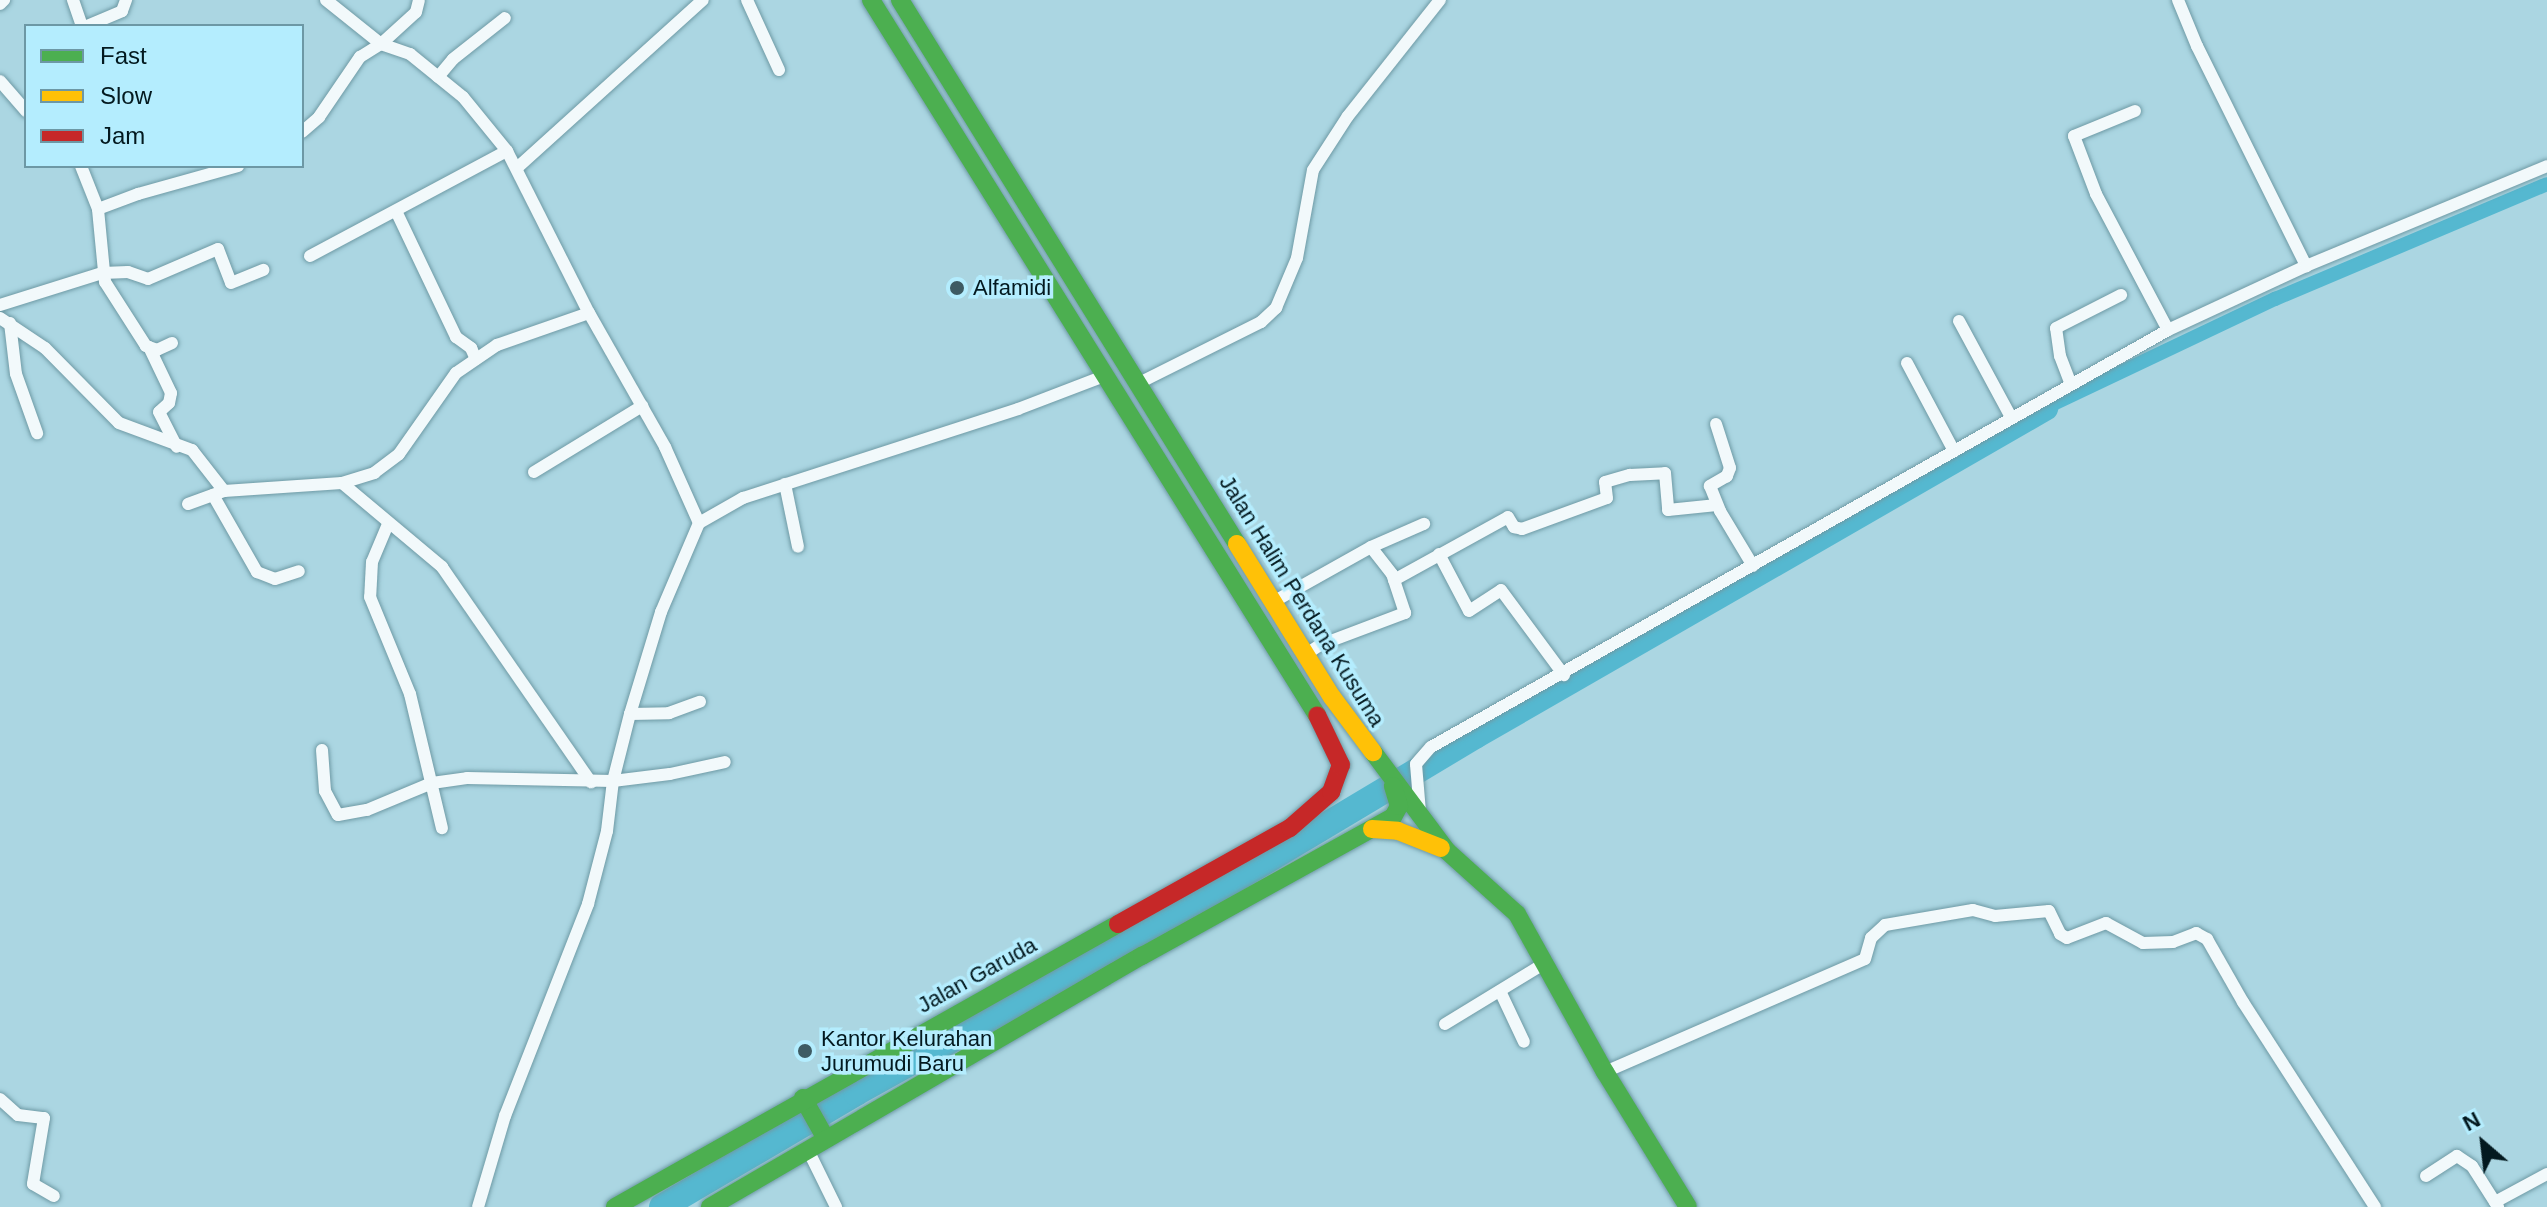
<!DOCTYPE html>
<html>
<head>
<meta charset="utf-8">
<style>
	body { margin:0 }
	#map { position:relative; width:2547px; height:1207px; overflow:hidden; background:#abd6e2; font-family:Helvetica,sans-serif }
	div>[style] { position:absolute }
	.canal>* { height:14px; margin:-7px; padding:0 7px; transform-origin:7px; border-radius:7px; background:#55b8d0 }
	.river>* { height:26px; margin:-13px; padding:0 13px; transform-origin:13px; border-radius:13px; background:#55b8d0 }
	.roads { filter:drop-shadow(0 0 2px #6e9aa5) drop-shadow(0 0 2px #6e9aa5) }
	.street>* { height:12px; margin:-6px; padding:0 6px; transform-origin:6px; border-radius:6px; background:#f2f9fb }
	.fast>* { height:18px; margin:-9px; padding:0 9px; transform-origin:9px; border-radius:9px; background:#4caf50 }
	.slow>* { height:18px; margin:-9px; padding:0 9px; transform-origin:9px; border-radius:9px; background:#ffc107 }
	.jam>* { height:18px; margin:-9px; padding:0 9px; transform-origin:9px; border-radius:9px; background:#c62828 }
	.dots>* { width:22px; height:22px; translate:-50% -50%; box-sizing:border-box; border:4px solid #b4edfe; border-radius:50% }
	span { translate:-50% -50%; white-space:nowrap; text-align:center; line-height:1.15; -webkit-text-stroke:7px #b4edfe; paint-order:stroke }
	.poi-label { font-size:22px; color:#03191f }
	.left { translate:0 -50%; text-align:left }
	.street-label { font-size:22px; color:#03191f }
	.legend { position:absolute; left:24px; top:24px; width:280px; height:144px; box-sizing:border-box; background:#b4edfe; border:2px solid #6d98a5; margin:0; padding:10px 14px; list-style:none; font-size:24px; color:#03191f }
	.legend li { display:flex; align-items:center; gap:16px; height:40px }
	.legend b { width:40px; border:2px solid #6d98a5 }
	.north { position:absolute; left:2443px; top:1103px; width:80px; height:80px; -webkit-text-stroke:6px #b4edfe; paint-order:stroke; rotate:332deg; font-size:22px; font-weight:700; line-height:32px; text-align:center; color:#03191f }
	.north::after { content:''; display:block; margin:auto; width:28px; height:36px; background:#03191f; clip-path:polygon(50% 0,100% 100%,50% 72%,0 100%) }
</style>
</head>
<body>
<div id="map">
	<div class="canal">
		<div style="left:2045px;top:408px;width:255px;rotate:-25.4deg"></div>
		<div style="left:2275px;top:299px;width:295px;rotate:-22.9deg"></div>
	</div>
	<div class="river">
		<div style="left:662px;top:1207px;width:225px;rotate:-30.4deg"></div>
		<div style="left:856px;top:1093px;width:372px;rotate:-29.1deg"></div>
		<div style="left:1181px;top:912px;width:343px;rotate:-30.9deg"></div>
		<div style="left:1475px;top:736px;width:658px;rotate:-29.92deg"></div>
	</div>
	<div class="roads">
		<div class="street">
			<div style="left:73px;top:0;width:28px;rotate:71deg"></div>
			<div style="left:326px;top:0;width:70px;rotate:38.7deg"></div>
			<div style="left:381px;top:44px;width:31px;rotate:19deg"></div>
			<div style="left:410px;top:54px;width:68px;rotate:39.1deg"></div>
			<div style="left:463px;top:97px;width:70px;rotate:50.8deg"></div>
			<div style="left:507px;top:151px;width:182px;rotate:63.2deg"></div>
			<div style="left:589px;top:313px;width:154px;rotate:60.4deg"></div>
			<div style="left:665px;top:447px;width:83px;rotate:65.9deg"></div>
			<div style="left:747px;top:0;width:77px;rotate:65.4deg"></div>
			<div style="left:2178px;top:0;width:50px;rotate:67.6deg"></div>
			<div style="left:2197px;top:46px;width:246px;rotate:63.6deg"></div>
			<div style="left:0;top:4px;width:6px;rotate:-45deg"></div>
			<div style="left:87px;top:26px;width:38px;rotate:-23deg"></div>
			<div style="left:122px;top:11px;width:12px;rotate:-70deg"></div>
			<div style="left:438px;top:77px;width:23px;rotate:-50deg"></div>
			<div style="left:453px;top:59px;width:66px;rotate:-38.3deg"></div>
			<div style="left:0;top:81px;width:40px;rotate:49deg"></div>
			<div style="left:2135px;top:111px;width:66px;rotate:157.7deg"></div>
			<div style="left:2074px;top:136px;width:62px;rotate:69.2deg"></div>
			<div style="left:2096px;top:194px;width:154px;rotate:62.1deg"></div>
			<div style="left:302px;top:132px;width:23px;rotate:-41deg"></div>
			<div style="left:319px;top:117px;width:73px;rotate:-55.7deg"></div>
			<div style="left:360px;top:57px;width:25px;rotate:-32deg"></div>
			<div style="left:381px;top:44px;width:47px;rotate:-42.4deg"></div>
			<div style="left:416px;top:12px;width:12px;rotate:-76deg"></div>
			<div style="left:81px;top:166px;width:46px;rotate:68.4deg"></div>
			<div style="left:518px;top:167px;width:249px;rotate:-42.1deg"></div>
			<div style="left:396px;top:211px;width:140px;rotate:64.5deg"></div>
			<div style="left:456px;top:337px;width:19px;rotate:36deg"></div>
			<div style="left:471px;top:348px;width:12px;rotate:66deg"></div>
			<div style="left:310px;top:256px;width:223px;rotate:-28.1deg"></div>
			<div style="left:0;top:305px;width:107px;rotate:-17.4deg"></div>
			<div style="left:102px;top:273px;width:26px;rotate:-2deg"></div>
			<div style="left:128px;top:272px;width:21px;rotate:19deg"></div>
			<div style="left:148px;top:279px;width:76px;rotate:-23.2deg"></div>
			<div style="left:218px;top:249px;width:36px;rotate:69deg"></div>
			<div style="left:231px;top:283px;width:35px;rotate:-22deg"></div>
			<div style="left:0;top:318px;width:54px;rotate:33.7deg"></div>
			<div style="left:45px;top:348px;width:105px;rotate:45.4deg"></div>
			<div style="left:119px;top:423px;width:78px;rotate:20.3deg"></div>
			<div style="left:192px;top:450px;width:52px;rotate:52deg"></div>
			<div style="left:1959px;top:321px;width:109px;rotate:61.6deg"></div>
			<div style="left:10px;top:323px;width:51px;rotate:83.3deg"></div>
			<div style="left:16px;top:374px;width:63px;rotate:70.4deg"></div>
			<div style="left:172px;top:343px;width:17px;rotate:155deg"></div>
			<div style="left:157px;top:350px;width:12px;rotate:-160deg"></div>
			<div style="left:146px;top:346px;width:76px;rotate:-122.6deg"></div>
			<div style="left:105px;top:282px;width:73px;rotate:-95.5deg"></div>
			<div style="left:98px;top:209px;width:43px;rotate:-20.6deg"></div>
			<div style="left:138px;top:194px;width:104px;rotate:-15.6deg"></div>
			<div style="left:149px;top:347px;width:51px;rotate:64.4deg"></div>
			<div style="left:171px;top:393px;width:10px;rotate:101deg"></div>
			<div style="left:169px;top:403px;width:13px;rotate:138deg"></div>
			<div style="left:159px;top:412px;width:39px;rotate:63deg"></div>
			<div style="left:1907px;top:363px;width:100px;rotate:61.9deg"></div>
			<div style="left:2070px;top:382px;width:28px;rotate:-111deg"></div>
			<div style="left:2060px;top:356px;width:28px;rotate:-98deg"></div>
			<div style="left:2056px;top:328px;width:73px;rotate:-26.9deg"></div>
			<div style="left:1137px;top:384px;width:139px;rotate:-26.6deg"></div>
			<div style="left:1261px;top:322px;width:21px;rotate:-43deg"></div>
			<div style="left:1276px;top:308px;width:54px;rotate:-67.2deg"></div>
			<div style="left:1297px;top:258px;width:89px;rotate:-79.7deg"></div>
			<div style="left:1313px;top:170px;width:64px;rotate:-57.1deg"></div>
			<div style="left:1348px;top:116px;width:148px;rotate:-51.6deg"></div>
			<div style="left:1716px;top:424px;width:46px;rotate:72.3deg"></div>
			<div style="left:1730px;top:468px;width:9px;rotate:111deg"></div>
			<div style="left:1727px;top:476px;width:20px;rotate:150deg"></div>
			<div style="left:1710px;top:486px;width:27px;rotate:68deg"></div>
			<div style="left:1720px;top:511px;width:64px;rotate:59deg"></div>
			<div style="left:534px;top:472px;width:127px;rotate:-31.4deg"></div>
			<div style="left:342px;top:483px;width:131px;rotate:40deg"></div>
			<div style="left:442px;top:567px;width:262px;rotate:55.3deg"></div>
			<div style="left:785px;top:484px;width:64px;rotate:78.3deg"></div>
			<div style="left:213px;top:495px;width:89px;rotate:60.3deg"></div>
			<div style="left:257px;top:572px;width:19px;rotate:21deg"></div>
			<div style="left:275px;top:579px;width:25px;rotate:-18deg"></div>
			<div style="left:188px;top:504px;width:38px;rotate:-20deg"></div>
			<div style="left:224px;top:491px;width:118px;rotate:-3.9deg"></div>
			<div style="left:342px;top:483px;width:34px;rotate:-17deg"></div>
			<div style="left:374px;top:473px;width:31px;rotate:-37deg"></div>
			<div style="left:399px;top:454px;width:99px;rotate:-54.9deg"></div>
			<div style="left:456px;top:373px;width:50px;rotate:-34.3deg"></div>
			<div style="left:497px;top:345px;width:97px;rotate:-19.2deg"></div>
			<div style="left:388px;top:524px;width:41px;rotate:112.8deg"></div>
			<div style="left:372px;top:562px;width:35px;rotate:93deg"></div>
			<div style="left:370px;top:597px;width:105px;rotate:67.6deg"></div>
			<div style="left:410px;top:694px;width:138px;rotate:76.6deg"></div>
			<div style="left:1439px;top:554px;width:64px;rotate:62.2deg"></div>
			<div style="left:1469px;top:611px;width:38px;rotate:-33deg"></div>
			<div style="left:1501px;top:590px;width:106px;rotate:53.5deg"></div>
			<div style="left:1394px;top:580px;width:130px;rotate:-28.9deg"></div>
			<div style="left:1508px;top:517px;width:12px;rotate:59deg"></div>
			<div style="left:1514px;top:527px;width:8px;rotate:14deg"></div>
			<div style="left:1522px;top:529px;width:90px;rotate:-20deg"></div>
			<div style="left:1607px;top:498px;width:16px;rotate:-97deg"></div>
			<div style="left:1605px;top:482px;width:26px;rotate:-16deg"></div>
			<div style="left:1630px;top:475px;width:35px;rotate:-3deg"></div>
			<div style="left:1665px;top:473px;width:37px;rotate:85deg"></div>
			<div style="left:1668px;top:510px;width:49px;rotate:-5.8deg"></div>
			<div style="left:1273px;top:602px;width:112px;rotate:-29.3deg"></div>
			<div style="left:1371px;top:547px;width:58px;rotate:-23.5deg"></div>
			<div style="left:1305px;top:655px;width:18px;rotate:-34deg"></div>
			<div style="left:1320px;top:645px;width:91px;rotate:-20.6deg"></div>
			<div style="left:1405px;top:613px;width:41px;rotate:-108.4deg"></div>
			<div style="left:1392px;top:574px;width:34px;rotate:-128deg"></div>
			<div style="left:630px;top:714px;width:39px;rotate:-1deg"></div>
			<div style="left:669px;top:713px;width:33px;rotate:-20deg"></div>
			<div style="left:322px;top:750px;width:41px;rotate:85.8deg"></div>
			<div style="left:325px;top:791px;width:27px;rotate:62deg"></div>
			<div style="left:338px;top:815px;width:29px;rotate:-10deg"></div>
			<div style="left:367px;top:810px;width:70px;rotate:-22.6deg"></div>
			<div style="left:432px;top:783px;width:35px;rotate:-8deg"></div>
			<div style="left:467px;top:778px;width:146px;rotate:1.2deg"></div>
			<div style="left:613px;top:781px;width:57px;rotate:-7deg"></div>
			<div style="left:670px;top:774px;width:56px;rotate:-12.3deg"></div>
			<div style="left:1420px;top:812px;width:48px;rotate:-94.8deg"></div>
			<div style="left:1416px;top:764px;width:23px;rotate:-49deg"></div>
			<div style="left:1431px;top:747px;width:847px;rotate:-29.5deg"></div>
			<div style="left:2168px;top:330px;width:152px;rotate:-24.9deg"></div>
			<div style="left:2306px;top:266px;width:261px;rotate:-22.5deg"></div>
			<div style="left:1500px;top:991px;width:56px;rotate:64.8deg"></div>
			<div style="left:1445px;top:1024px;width:117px;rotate:-31.4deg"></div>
			<div style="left:1605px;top:1072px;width:283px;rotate:-23.5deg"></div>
			<div style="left:1865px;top:959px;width:22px;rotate:-74deg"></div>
			<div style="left:1871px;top:938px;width:19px;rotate:-43deg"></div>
			<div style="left:1885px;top:925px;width:89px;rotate:-9.7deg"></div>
			<div style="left:1973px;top:910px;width:23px;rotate:15deg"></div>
			<div style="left:1995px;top:916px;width:54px;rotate:-5.3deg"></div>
			<div style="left:2049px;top:911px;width:25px;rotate:64deg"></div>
			<div style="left:2060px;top:934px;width:8px;rotate:30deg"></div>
			<div style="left:2067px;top:938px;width:42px;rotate:-21deg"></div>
			<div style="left:2106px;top:923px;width:42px;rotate:28.4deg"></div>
			<div style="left:2143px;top:943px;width:30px;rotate:-2deg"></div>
			<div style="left:2173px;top:942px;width:25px;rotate:-21deg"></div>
			<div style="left:2196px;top:933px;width:13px;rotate:29deg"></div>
			<div style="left:2207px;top:939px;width:73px;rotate:60.3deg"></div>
			<div style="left:2243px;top:1002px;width:244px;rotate:57.2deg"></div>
			<div style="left:0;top:1099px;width:24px;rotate:42deg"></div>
			<div style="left:18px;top:1115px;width:26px;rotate:7deg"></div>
			<div style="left:44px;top:1118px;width:67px;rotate:99.5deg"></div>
			<div style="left:33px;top:1184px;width:24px;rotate:30deg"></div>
			<div style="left:808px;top:1150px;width:64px;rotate:63.8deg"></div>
			<div style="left:2426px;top:1176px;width:37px;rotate:-33deg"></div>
			<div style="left:2457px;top:1156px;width:18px;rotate:34deg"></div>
			<div style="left:2472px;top:1166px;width:49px;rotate:57.6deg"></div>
			<div style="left:2495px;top:1202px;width:59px;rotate:-28.3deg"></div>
			<div style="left:478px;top:1207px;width:95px;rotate:-73.5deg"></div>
			<div style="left:505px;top:1116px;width:228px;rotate:-68.6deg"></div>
			<div style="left:588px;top:904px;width:75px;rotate:-75.4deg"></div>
			<div style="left:607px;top:831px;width:50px;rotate:-83.2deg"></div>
			<div style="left:613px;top:781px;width:69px;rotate:-75.8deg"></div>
			<div style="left:630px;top:714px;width:107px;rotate:-73.1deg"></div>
			<div style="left:661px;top:612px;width:97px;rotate:-66.9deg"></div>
			<div style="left:699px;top:523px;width:51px;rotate:-29.6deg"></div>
			<div style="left:743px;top:498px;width:289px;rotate:-17.9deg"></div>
			<div style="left:1018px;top:409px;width:92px;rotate:-21deg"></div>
		</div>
		<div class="fast">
			<div style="left:871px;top:0;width:843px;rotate:58.05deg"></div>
			<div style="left:900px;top:0;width:640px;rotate:58.22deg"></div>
			<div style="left:1373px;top:752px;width:124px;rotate:53.2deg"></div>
			<div style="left:1447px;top:851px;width:94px;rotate:42deg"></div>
			<div style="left:1517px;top:914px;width:181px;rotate:60.9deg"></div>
			<div style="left:1605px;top:1072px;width:158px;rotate:58.4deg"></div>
			<div style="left:803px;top:1098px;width:47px;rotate:60.7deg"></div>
			<div style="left:615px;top:1207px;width:577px;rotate:-29.36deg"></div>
			<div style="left:710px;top:1207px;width:500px;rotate:-30.2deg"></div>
			<div style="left:1142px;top:956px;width:287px;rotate:-29deg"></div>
			<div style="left:1393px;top:817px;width:13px;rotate:-61deg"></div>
			<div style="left:1399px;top:806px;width:21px;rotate:-107deg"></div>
		</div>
		<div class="slow">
			<div style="left:1237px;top:544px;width:180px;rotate:58.2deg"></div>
			<div style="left:1332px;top:697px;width:69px;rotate:53.3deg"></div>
			<div style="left:1372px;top:829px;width:26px;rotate:4deg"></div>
			<div style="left:1398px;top:831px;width:46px;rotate:21.6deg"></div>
		</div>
		<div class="jam">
			<div style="left:1118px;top:924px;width:197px;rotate:-29.2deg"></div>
			<div style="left:1290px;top:828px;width:55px;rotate:-41.3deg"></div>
			<div style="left:1331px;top:792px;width:29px;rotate:-70deg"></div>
			<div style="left:1341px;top:765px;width:55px;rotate:-115.6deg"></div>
		</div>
	</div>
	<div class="dots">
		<div style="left:957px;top:288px;background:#3e5b63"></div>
		<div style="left:805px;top:1051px;background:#3e5b63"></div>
	</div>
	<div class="poi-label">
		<span class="left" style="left:973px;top:288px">Alfamidi</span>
		<span class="left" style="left:821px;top:1051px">Kantor Kelurahan<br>Jurumudi Baru</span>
	</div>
	<div class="street-label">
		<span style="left:1302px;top:601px;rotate:58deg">Jalan Halim Perdana Kusuma</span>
		<span style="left:977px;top:975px;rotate:-29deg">Jalan Garuda</span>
	</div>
	<ul class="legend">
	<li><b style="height:10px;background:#4caf50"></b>Fast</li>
	<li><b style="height:10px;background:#ffc107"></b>Slow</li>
	<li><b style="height:10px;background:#c62828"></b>Jam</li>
	</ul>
	<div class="north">N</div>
</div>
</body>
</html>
